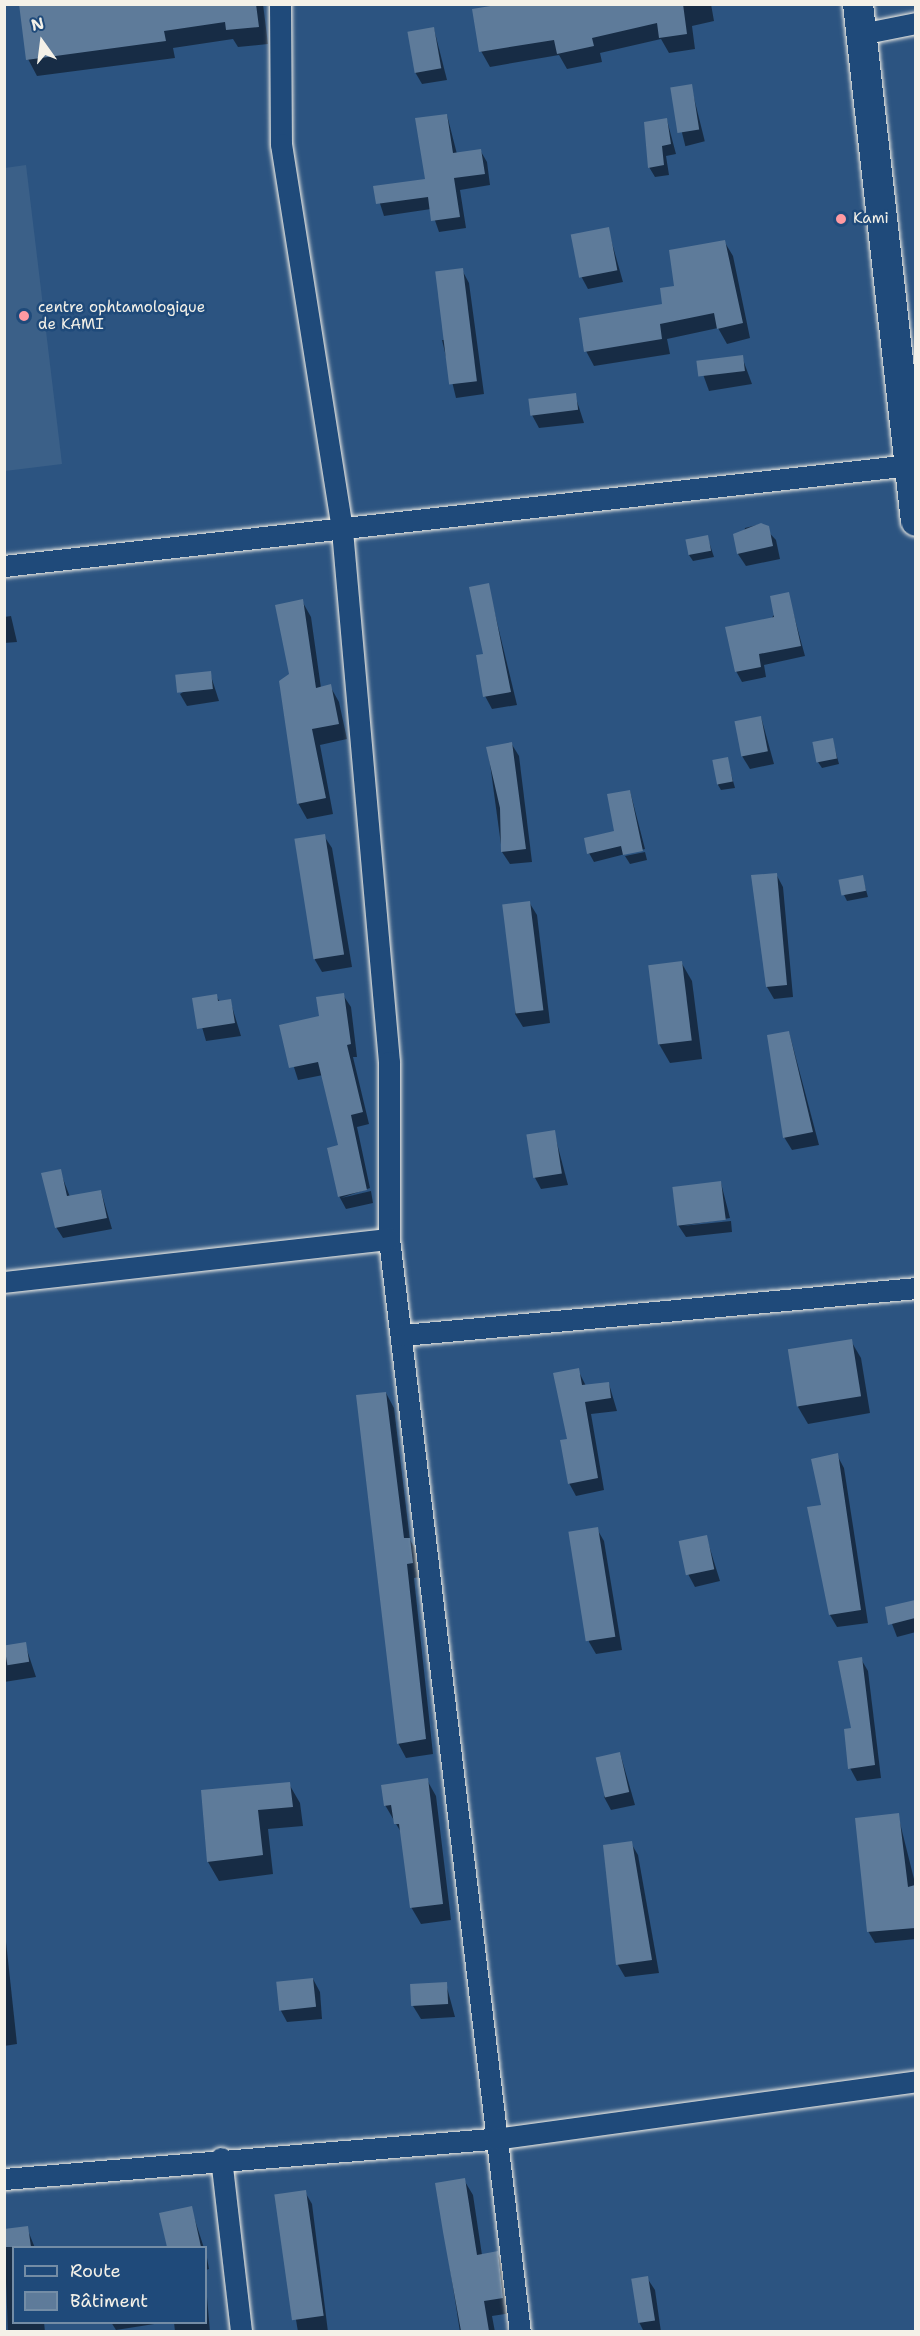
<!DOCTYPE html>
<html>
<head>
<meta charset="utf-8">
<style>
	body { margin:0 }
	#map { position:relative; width:920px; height:2336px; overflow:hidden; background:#2c5481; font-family:"Shantell Sans",sans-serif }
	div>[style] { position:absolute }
	.built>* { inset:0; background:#3b6088 }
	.shadow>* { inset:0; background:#0007; transform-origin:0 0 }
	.building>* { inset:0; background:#5e7b9a; transform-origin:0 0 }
	.roads { filter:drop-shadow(0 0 2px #f4f1e8) drop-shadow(0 0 2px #f4f1e8) }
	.street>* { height:21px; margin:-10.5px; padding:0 10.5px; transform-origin:10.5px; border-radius:10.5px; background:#1f4a7a }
	.secondary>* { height:30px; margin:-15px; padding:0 15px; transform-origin:15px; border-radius:15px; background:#1f4a7a }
	.dots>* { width:16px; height:16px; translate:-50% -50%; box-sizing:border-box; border:3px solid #1f4a7a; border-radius:50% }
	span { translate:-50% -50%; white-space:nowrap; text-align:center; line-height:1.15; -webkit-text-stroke:5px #1f4a7a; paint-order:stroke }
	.poi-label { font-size:15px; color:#f4f1e8 }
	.left { translate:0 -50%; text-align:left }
	.frame { position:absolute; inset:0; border:6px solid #f4f1e8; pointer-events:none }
	.legend { position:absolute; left:12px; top:2246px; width:195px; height:78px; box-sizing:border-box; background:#1f4a7a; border:2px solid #748da6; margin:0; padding:8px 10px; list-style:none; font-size:18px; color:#f4f1e8 }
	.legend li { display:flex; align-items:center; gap:12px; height:30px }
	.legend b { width:30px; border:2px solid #748da6 }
	.north { position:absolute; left:12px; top:12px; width:60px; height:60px; -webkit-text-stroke:4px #1f4a7a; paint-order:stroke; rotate:346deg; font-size:16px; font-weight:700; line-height:24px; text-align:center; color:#f4f1e8 }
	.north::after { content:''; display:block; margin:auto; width:21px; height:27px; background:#f4f1e8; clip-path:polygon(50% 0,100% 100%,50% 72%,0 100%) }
</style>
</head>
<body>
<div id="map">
	<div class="built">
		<div style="clip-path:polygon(26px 165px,62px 464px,5px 471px,5px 168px)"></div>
	</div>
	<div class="shadow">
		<div style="clip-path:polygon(21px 4px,263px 4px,268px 44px,238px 47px,233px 39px,173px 48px,175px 58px,37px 76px,28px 59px)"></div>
		<div style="clip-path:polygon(519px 4px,711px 4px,714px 21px,692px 26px,695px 49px,669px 53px,661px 39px,600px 53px,602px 62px,567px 69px,559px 55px,490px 67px,481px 51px)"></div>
		<div style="clip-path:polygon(434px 29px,447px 80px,422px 84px,415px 72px)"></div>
		<div style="left:691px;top:86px;width:57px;height:20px;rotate:76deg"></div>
		<div style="clip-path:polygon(447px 115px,457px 154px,480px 150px,487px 162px,490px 185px,460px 190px,466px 228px,439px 232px,431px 209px,384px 216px,375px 188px,426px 180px)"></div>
		<div style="clip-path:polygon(667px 120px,676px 154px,666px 156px,669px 175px,655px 177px,649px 167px)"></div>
		<div style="clip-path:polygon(608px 229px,623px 282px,588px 289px,581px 276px)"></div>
		<div style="clip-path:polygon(724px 241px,733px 256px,750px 338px,727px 344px,718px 328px,667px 339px,670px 354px,594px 366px,586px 351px,664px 306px)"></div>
		<div style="clip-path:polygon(462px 270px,469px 283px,484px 394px,456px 398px,442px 340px,447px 340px)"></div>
		<div style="clip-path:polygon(742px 357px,752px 384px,709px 391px,699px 363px)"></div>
		<div style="clip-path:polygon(575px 395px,584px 423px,539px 428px,532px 415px)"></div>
		<div style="clip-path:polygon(761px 524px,776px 540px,780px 559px,746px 566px,738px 554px,745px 528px)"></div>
		<div style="clip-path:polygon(707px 536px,714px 557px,693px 561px,689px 555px)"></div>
		<div style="clip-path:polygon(488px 585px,517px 705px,492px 709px,485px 696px)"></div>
		<div style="clip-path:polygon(788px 594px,805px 656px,764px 665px,766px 677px,742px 682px,736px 671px)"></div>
		<div style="clip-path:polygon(302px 601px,311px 617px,321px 688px,330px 686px,339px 702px,347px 739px,320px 745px,333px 814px,307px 819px,298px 803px,291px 675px)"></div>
		<div style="clip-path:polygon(11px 616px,17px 642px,4px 643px,4px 617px)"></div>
		<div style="clip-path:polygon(210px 673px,219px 701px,187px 706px,180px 694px)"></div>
		<div style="clip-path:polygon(761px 717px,774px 764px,750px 769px,742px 756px)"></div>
		<div style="clip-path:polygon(832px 739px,839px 764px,822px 768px,818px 762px)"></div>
		<div style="clip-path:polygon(511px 743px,519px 756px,532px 862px,510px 864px,502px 852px,488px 749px)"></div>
		<div style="clip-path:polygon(727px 759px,735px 788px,721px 790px,718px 785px)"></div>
		<div style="clip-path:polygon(630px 791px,645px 849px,594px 862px,589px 853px,616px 832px)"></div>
		<div style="clip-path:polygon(324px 836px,332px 848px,352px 967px,322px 972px,315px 960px)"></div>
		<div style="clip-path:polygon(645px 852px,647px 860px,630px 864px,625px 856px)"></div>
		<div style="clip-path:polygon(776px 874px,783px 887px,793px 997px,774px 999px,767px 987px)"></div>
		<div style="clip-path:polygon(862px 876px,868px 897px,847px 901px,844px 895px)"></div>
		<div style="clip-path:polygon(529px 902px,537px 915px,550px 1023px,523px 1027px,515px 1014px)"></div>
		<div style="clip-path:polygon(681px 962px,692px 981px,702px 1059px,670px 1063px,659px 1044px)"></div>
		<div style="clip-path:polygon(343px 995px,351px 1007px,357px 1057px,353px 1057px,369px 1124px,357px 1127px,370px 1188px,341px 1198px,371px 1191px,373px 1203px,346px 1209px,339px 1196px,340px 1146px,323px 1075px,298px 1080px,281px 1026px,321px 1017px)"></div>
		<div style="clip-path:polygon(216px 996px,220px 1002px,230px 1000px,241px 1036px,206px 1041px,194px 999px)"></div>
		<div style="clip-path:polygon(789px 1032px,819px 1145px,792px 1150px,784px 1137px)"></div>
		<div style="clip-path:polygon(554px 1132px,568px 1185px,541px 1189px,534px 1176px)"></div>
		<div style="clip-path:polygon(60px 1171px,70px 1197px,101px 1191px,112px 1229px,63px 1238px,56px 1227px)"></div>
		<div style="clip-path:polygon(721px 1183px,730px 1218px,682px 1226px,731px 1221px,732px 1232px,686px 1237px,678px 1225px)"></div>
		<div style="clip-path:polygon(851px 1341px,861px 1358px,870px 1413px,808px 1424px,798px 1407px)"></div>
		<div style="clip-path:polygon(578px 1370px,586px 1386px,609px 1384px,617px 1411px,591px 1414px,604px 1490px,576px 1496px,569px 1483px,569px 1440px)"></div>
		<div style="clip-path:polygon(386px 1393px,394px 1408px,410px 1540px,418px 1553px,420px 1577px,414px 1578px,433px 1754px,406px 1758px,398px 1743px)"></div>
		<div style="clip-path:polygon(837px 1455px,844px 1468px,868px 1623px,837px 1627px,830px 1615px,823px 1506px)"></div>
		<div style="clip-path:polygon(597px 1529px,604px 1541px,622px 1650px,596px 1654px,589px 1642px,570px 1534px)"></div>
		<div style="clip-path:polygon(706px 1536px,720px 1581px,695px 1587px,688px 1574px)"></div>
		<div style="clip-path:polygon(916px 1601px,916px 1632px,897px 1637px,886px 1608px)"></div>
		<div style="clip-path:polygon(25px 1644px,36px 1677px,4px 1682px,4px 1647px)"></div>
		<div style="clip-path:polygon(861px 1659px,868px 1671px,881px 1778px,857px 1781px,850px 1768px)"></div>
		<div style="clip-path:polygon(620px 1753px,635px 1805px,611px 1810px,604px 1797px)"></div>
		<div style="clip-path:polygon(427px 1780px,436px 1796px,451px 1920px,421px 1924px,411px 1907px,402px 1834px,385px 1805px)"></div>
		<div style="clip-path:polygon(289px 1784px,300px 1803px,303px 1826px,268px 1829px,273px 1874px,219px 1881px,208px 1862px,203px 1791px)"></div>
		<div style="clip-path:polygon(898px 1815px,916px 1887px,916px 1939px,875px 1943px,868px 1931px)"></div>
		<div style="clip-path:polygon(631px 1843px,638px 1855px,659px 1973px,625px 1977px,618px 1965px)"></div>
		<div style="clip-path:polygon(4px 1923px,17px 2044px,4px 2046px)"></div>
		<div style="clip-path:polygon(313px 1979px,320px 1992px,322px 2019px,287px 2022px,280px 2009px)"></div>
		<div style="clip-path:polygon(446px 1984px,455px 2017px,421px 2019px,413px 2006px)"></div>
		<div style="clip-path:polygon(464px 2180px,473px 2195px,482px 2255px,497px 2253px,506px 2268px,511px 2313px,492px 2316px,495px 2332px,460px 2332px,437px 2184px)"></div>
		<div style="clip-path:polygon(305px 2192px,312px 2204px,328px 2332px,298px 2332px,276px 2196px)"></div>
		<div style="clip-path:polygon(191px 2208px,204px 2248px,168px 2248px,161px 2214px)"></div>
		<div style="clip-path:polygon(27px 2228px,35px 2248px,14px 2248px,14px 2322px,44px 2322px,45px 2332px,8px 2332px,4px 2231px)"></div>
		<div style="clip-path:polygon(206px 2252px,209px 2269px,206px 2270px)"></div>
		<div style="clip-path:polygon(647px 2278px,655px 2290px,661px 2332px,644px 2332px,639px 2322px)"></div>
		<div style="clip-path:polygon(206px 2285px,210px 2332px,175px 2332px,174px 2322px,206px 2322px)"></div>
		<div style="clip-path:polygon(111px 2322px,167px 2322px,116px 2330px)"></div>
	</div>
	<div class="building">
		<div style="clip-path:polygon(19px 4px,256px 4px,259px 27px,226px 30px,225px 22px,164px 31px,166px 41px,26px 60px)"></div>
		<div style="clip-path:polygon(503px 4px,683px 4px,687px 34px,659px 38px,657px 23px,592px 38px,594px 46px,557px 54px,554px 40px,479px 52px,472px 9px)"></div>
		<div style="left:434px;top:27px;width:42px;height:27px;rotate:80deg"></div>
		<div style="left:692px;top:84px;width:46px;height:22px;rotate:81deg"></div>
		<div style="clip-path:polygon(447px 114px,453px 153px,481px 149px,485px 174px,454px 178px,460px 217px,431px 221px,428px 197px,376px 204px,373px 186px,425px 179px,415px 118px)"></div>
		<div style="clip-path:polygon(667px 118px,671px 144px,662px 146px,664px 165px,648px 168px,644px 122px)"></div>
		<div style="left:609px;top:227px;width:44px;height:39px;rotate:79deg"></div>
		<div style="clip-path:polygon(725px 240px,743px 323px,717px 329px,714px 313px,660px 324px,662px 339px,584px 352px,579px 318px,662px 304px,660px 288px,674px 286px,669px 250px)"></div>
		<div style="left:463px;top:268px;width:114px;height:28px;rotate:83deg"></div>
		<div style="left:743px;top:355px;width:16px;height:47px;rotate:83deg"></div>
		<div style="left:576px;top:393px;width:17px;height:48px;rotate:83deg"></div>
		<div style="clip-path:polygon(761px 523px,769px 526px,773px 546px,737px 554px,733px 534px)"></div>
		<div style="left:708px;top:535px;width:16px;height:23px;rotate:79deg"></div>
		<div style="clip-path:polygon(489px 583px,511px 692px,483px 697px,476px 655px,483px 654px,469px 587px)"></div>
		<div style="clip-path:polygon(789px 592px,801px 646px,759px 654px,761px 667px,735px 672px,725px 627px,774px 617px,770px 596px)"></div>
		<div style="clip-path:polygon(303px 599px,316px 688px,331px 684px,339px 724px,312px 729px,326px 798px,297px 804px,279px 681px,289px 674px,275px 605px)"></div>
		<div style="left:211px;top:671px;width:18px;height:36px;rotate:84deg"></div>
		<div style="left:761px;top:716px;width:36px;height:27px;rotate:79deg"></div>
		<div style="left:833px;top:738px;width:21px;height:21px;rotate:79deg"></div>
		<div style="clip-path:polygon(512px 742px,526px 849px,501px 852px,500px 808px,486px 747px)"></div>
		<div style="left:728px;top:757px;width:25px;height:16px;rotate:79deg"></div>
		<div style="clip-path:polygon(630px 790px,643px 851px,623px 855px,621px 846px,587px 854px,584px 838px,614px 831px,607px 794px)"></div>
		<div style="left:325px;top:834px;width:122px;height:31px;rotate:81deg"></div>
		<div style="clip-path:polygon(777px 873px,787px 985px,766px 987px,751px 875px)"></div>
		<div style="left:863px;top:875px;width:16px;height:25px;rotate:79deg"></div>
		<div style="left:530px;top:901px;width:110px;height:28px;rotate:83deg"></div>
		<div style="left:682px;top:961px;width:80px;height:34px;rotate:83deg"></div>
		<div style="clip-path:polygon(344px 993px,351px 1044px,347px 1045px,363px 1112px,351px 1115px,367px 1190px,338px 1197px,327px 1148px,338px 1145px,318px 1062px,289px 1068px,279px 1025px,319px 1016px,316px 997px)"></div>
		<div style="clip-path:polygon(217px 994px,218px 1001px,231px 999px,235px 1023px,197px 1029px,192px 998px)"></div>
		<div style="clip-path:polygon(789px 1031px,813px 1132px,783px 1138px,767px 1035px)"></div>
		<div style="left:555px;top:1130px;width:44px;height:29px;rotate:81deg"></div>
		<div style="clip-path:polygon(61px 1169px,67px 1196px,101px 1190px,107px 1218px,55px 1228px,41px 1173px)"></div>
		<div style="left:721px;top:1181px;width:39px;height:49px;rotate:83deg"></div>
		<div style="left:852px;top:1339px;width:58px;height:65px;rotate:81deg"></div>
		<div style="clip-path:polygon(579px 1368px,582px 1385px,609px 1382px,611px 1398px,585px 1402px,598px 1478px,568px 1484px,560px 1440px,567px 1439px,553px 1373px)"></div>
		<div style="clip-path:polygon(386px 1392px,404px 1538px,410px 1538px,413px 1563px,407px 1564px,426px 1739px,397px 1744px,356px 1395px)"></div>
		<div style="clip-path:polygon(838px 1453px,861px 1610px,829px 1615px,807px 1507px,821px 1505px,811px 1459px)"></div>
		<div style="left:598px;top:1527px;width:111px;height:30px;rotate:81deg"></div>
		<div style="left:707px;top:1535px;width:35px;height:29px;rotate:78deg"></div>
		<div style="clip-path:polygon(915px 1600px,915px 1618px,888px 1625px,885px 1607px)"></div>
		<div style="left:26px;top:1642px;width:20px;height:22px;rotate:81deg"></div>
		<div style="clip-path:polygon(862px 1657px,875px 1765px,848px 1769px,844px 1729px,851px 1728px,838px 1661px)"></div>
		<div style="left:620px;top:1752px;width:41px;height:25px;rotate:77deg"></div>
		<div style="clip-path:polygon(428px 1778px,443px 1904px,410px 1908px,399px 1824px,394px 1824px,391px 1805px,384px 1806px,381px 1785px)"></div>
		<div style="clip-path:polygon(290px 1782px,293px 1807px,258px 1810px,263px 1855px,207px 1862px,201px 1790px)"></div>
		<div style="clip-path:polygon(899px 1813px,908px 1887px,915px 1885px,915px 1928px,867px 1932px,855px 1818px)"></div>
		<div style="clip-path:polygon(632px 1841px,652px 1960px,616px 1965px,603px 1845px)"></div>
		<div style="left:313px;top:1978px;width:29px;height:37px;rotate:84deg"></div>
		<div style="left:447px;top:1982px;width:22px;height:37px;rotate:87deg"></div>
		<div style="clip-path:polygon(465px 2178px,477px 2255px,498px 2251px,503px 2298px,484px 2301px,489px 2331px,461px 2331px,443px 2232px,435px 2183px)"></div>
		<div style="left:306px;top:2190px;width:127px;height:32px;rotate:82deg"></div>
		<div style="clip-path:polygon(192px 2206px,201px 2247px,167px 2247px,159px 2213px)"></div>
		<div style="clip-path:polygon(28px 2226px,31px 2247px,4px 2247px,4px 2229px)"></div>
		<div style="left:648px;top:2276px;width:45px;height:17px;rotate:81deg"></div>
	</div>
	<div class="roads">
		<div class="street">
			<div style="left:280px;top:4px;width:140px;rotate:89.6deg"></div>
			<div style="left:281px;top:144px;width:391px;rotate:81deg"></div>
			<div style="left:342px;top:530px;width:534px;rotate:84.95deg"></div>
			<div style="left:389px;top:1062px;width:177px;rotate:90deg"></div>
			<div style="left:389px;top:1239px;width:1101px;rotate:83.17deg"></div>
			<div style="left:861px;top:34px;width:56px;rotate:-11.3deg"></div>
			<div style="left:4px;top:566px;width:912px;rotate:-6.36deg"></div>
			<div style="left:4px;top:1282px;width:387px;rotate:-6.4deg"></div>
			<div style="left:403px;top:1335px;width:515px;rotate:-5.23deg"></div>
			<div style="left:221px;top:2158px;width:175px;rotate:83.4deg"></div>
			<div style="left:4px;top:2179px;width:493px;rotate:-4.7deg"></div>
			<div style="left:495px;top:2139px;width:425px;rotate:-7.8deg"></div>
		</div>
		<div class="secondary">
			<div style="left:858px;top:4px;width:520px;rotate:83.6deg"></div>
		</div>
	</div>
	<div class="dots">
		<div style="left:841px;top:219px;background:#ff9aa2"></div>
		<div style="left:24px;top:316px;background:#ff9aa2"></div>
	</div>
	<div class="poi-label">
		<span class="left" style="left:853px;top:219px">Kami</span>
		<span class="left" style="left:38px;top:316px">centre ophtamologique<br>de KAMI</span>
	</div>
	<div class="frame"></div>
	<ul class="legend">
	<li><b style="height:8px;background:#1f4a7a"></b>Route</li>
	<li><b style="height:16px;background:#5e7b9a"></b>Bâtiment</li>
	</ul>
	<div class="north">N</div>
</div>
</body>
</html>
